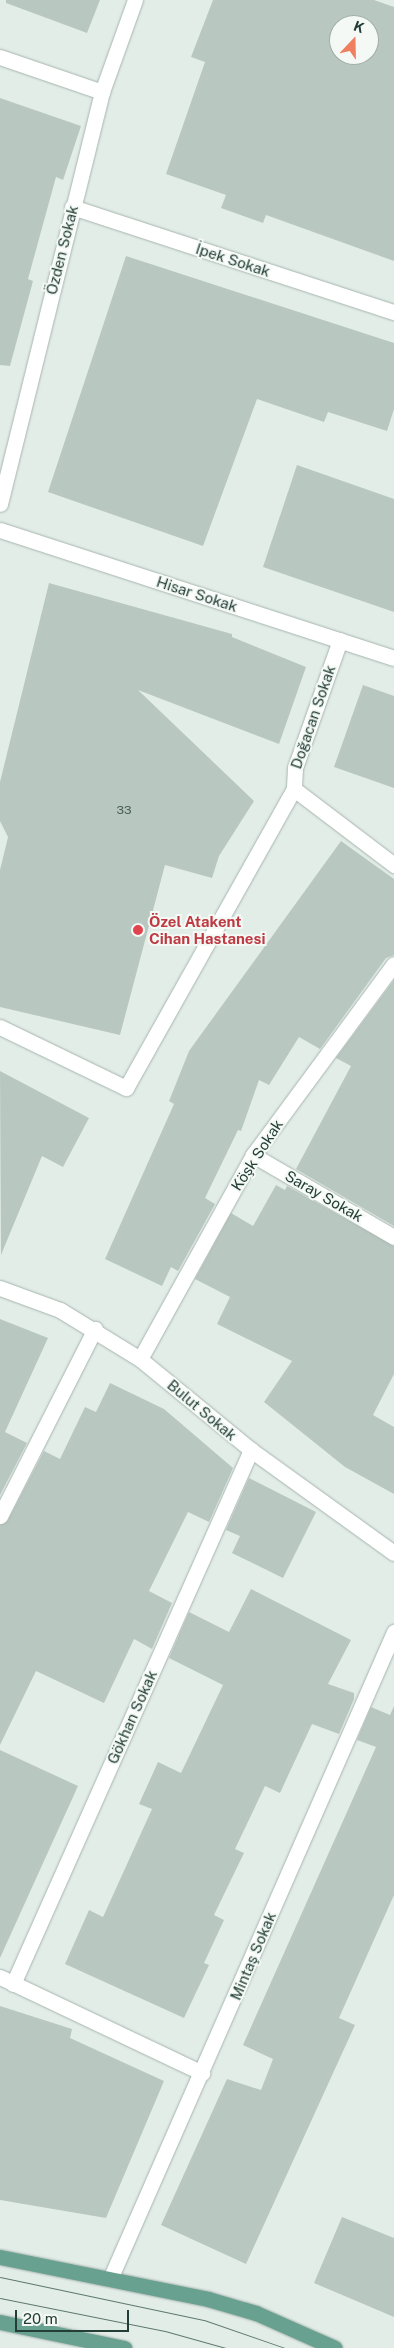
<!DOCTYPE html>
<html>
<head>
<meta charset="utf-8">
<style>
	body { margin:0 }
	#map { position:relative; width:394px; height:2348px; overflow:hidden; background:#e3ede8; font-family:"Public Sans",sans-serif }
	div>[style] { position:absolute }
	.building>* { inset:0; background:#b9c7c1 }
	.roads { filter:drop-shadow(0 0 1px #a6b5af) drop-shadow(0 0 1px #a6b5af) }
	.lane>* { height:15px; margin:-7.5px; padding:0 7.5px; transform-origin:7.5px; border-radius:7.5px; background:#fff }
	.street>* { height:15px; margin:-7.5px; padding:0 7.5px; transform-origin:7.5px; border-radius:7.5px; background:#fff }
	.primary>* { height:15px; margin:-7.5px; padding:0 7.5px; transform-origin:7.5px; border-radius:7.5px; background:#69a191 }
	.tram>* { height:1px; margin:-0.5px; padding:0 0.5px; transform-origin:0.5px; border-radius:0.5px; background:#5e7971 }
	.dots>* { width:14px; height:14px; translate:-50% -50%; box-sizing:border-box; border:2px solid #f4f9f6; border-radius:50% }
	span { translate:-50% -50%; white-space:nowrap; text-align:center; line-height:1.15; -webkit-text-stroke:4px #f4f9f6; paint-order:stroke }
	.number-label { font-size:12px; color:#486059 }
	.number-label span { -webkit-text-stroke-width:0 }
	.street-label { font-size:15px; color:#233e36 }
	.health-label { font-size:15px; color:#be3a42; font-weight:700 }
	.left { translate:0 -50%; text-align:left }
	.north { position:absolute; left:329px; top:15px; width:50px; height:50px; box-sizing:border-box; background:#f4f9f6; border:1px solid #a0aea9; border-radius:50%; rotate:21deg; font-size:14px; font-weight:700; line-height:20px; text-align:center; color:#233e36 }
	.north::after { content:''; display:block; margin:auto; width:18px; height:22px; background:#ee7f60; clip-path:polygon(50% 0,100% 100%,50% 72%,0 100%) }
	.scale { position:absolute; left:15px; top:2310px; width:114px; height:22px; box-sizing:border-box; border:2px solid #233e36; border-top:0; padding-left:6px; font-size:15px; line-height:18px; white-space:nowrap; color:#233e36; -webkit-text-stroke:4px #f4f9f6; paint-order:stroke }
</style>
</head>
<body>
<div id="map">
	<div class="building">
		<div style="clip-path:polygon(6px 0,100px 0,87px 33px,6px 3px)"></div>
		<div style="clip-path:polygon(evenodd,213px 0,374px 0,394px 7px,394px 261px,266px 215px,263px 223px,221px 208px,226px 195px,166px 174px,205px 62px,191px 57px,213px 0,339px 25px,369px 25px,369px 55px,339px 55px,339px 25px)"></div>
		<div style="clip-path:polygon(0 98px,81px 126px,63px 180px,56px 177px,28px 279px,33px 281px,10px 366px,0 365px)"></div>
		<div style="clip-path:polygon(126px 256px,394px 343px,394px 409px,387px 431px,328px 412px,324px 422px,257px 399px,203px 546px,48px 492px)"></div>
		<div style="clip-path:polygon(297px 465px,394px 499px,394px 612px,263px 567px)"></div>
		<div style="clip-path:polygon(49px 583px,232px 634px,232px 637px,306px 667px,279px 744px,138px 690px,254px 801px,219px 856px,212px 878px,165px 865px,120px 1035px,0 1007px,0 870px,8px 837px,0 821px,0 782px)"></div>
		<div style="clip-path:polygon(363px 685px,394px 696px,394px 788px,334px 767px)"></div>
		<div style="clip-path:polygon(341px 841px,394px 879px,394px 955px,386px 958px,320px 1049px,299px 1037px,269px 1085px,259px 1080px,241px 1131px,238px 1130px,205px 1198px,215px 1204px,178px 1271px,171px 1267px,162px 1286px,105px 1259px,174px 1104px,169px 1101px,189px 1051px)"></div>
		<div style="clip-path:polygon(394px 980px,394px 1226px,296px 1169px,351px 1066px,336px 1058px)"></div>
		<div style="clip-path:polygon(0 1071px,89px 1118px,63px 1167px,42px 1156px,1px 1255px)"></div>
		<div style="clip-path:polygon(276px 1185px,285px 1190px,287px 1186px,394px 1246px,394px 1374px,373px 1415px,394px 1427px,394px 1494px,345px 1467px,264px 1402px,292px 1361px,217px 1324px,230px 1297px,195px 1279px,231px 1213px,253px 1226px)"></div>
		<div style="clip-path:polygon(0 1319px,48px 1338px,5px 1432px,27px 1443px,0 1495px)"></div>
		<div style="clip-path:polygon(110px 1383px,164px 1409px,233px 1468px,209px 1522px,188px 1512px,149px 1591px,172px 1603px,152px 1649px,134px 1639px,104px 1703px,36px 1671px,0 1745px,0 1525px,8px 1520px,44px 1451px,60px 1459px,85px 1407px,96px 1412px)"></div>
		<div style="clip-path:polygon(249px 1478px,316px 1512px,283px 1578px,232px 1553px,240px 1536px,226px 1530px)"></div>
		<div style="clip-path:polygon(251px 1589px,351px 1640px,328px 1684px,354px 1693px,354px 1699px,339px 1734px,312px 1724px,280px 1793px,265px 1786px,235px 1849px,244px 1853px,214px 1915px,224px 1920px,204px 1963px,209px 1965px,184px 2018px,65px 1964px,89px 1910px,103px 1917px,152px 1809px,139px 1804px,158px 1762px,181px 1773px,223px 1685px,169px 1658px,189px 1612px,229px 1632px)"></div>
		<div style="clip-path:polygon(394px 1706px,394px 1895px,339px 2018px,355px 2025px,246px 2264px,161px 2225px,227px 2079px,261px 2090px,273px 2059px,243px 2045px,376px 1747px,357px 1740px,371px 1707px,390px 1715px)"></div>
		<div style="clip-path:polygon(0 1750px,78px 1786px,0 1958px)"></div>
		<div style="clip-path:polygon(0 2006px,72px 2029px,70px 2038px,164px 2081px,106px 2218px,0 2200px)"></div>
		<div style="clip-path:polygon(342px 2217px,394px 2238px,394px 2317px,314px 2283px)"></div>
	</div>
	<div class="roads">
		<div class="lane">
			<div style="left:0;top:1027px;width:140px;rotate:25.8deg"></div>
			<div style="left:126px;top:1088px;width:343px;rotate:-60.7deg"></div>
		</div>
		<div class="street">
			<div style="left:0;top:57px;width:108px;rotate:18.9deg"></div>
			<div style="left:72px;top:207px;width:339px;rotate:18.1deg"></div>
			<div style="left:0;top:504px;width:424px;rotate:-76.1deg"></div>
			<div style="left:102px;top:92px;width:98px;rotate:-70.3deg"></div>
			<div style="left:0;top:530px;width:414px;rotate:18deg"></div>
			<div style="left:340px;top:640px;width:136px;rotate:109.4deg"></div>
			<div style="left:295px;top:768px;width:21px;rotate:93deg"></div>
			<div style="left:294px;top:789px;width:126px;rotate:37.2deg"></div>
			<div style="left:253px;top:1155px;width:163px;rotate:30.2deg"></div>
			<div style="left:0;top:1288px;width:64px;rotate:20.1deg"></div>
			<div style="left:60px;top:1310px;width:94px;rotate:31.5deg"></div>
			<div style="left:140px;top:1359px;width:144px;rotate:39.3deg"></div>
			<div style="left:251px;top:1450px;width:176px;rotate:35.8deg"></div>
			<div style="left:140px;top:1359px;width:233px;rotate:-61deg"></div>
			<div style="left:253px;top:1155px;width:237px;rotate:-53.6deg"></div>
			<div style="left:0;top:1516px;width:210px;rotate:-63.1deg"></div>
			<div style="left:0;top:1977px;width:224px;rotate:25.4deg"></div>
			<div style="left:13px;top:1984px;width:585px;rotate:-65.98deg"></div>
			<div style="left:110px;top:2279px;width:707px;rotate:-66.3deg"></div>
		</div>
		<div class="primary">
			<div style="left:0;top:2257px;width:212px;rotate:11.4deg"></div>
			<div style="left:208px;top:2299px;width:50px;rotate:16.3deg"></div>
			<div style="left:256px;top:2313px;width:86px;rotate:23.9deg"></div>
			<div style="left:0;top:2322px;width:127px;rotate:11.8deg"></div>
		</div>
	</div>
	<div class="tram">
		<div style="left:0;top:2277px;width:208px;rotate:11.9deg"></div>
		<div style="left:204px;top:2320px;width:86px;rotate:19.1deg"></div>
		<div style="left:0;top:2298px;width:168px;rotate:11.3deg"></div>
		<div style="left:165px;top:2331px;width:63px;rotate:15.6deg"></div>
	</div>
	<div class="dots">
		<div style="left:138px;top:930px;background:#e0444e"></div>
	</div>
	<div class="number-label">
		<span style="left:124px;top:811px">33</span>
	</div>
	<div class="street-label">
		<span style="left:62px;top:250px;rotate:-76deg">Özden Sokak</span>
		<span style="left:233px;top:260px;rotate:18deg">İpek Sokak</span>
		<span style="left:197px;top:594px;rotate:18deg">Hisar Sokak</span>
		<span style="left:313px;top:717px;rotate:-71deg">Doğacan Sokak</span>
		<span style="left:257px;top:1155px;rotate:-57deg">Köşk Sokak</span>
		<span style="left:324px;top:1196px;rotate:30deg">Saray Sokak</span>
		<span style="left:202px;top:1410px;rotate:40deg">Bulut Sokak</span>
		<span style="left:132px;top:1717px;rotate:-66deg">Gökhan Sokak</span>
		<span style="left:253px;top:1956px;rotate:-67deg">Mintaş Sokak</span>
	</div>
	<div class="health-label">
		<span class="left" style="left:149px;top:930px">Özel Atakent<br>Cihan Hastanesi</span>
	</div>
	<div class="north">K</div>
	<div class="scale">20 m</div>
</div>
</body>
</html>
